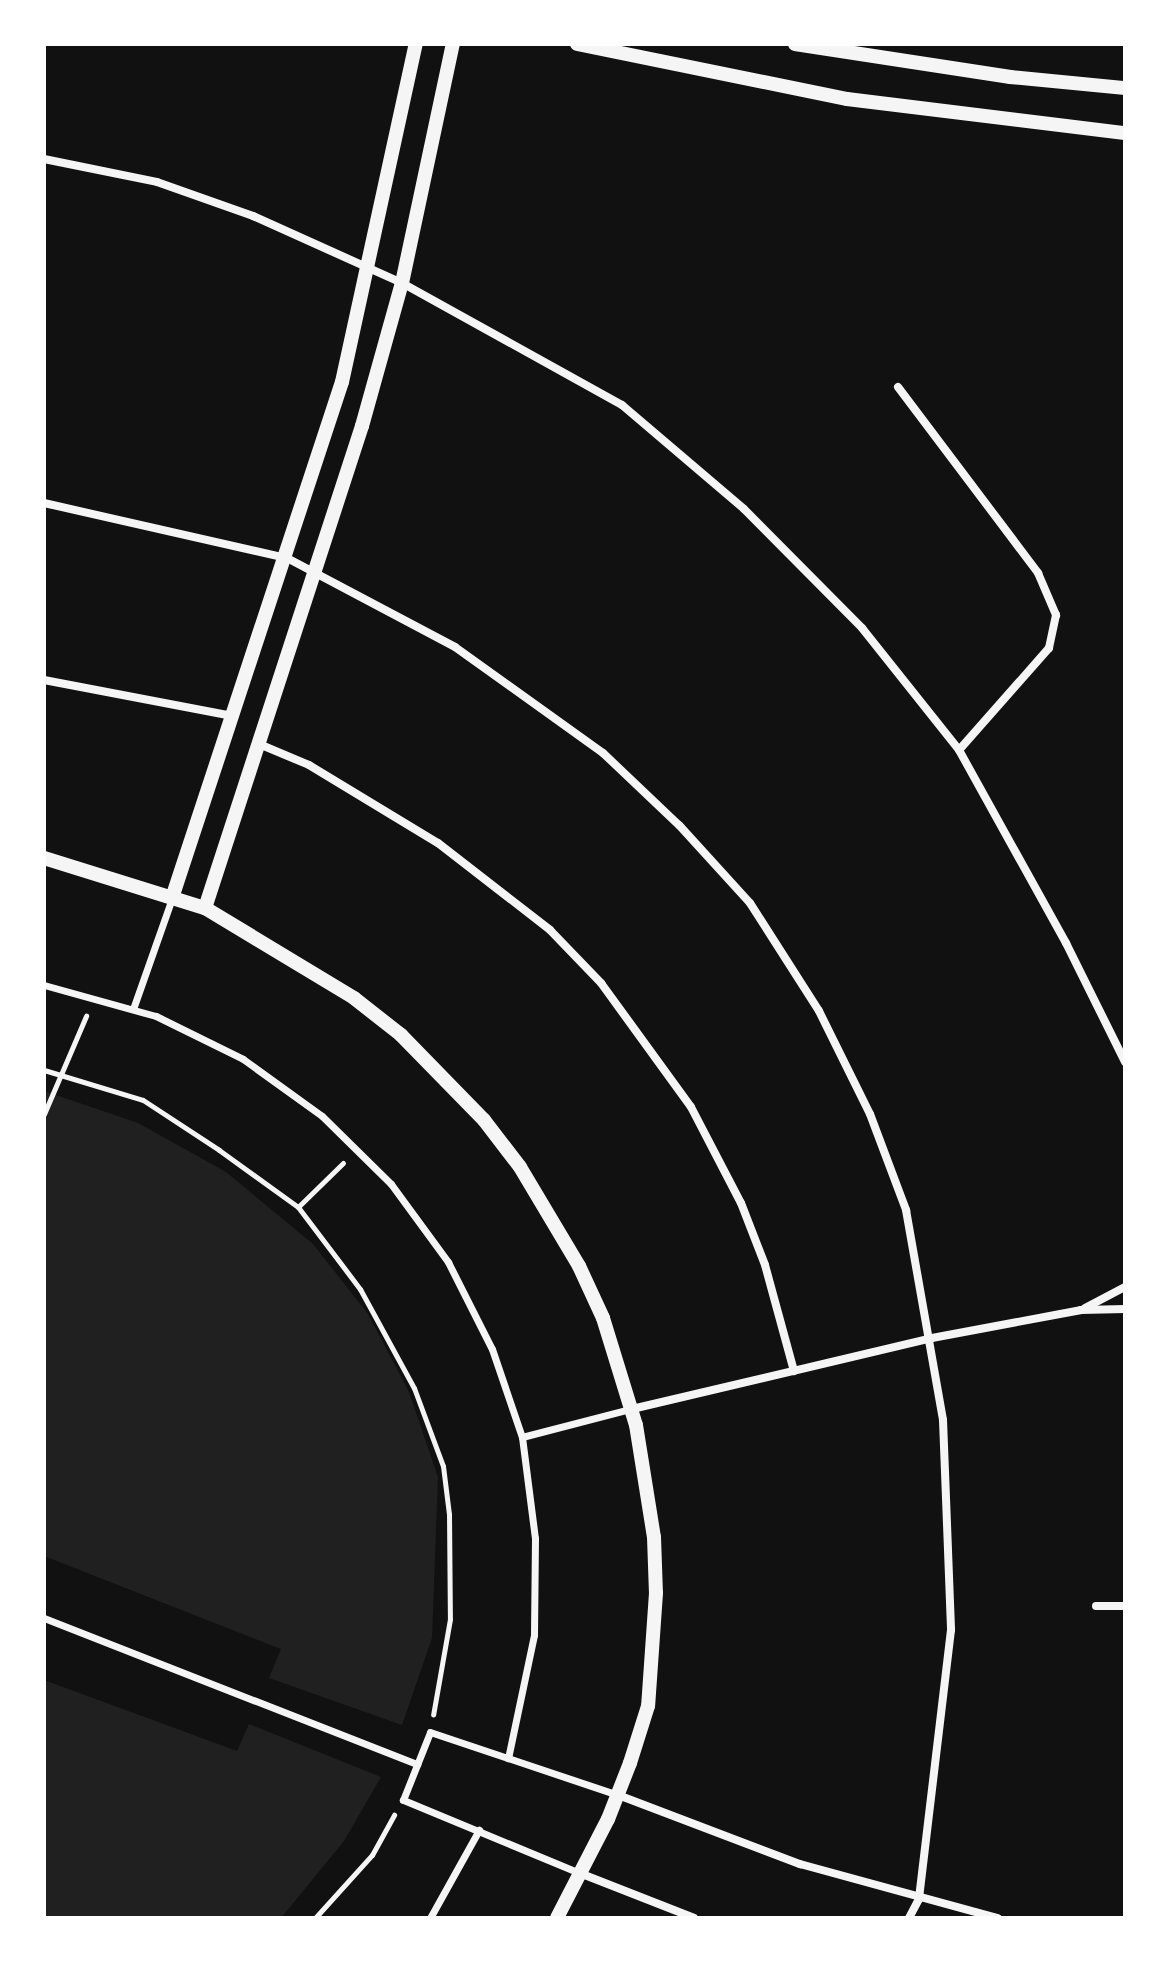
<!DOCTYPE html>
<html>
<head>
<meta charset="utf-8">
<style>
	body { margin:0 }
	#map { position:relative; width:1169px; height:1962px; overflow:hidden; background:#111; font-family:"Playfair Display",serif }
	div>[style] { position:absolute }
	.green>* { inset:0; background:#202020 }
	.path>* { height:5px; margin:-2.5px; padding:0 2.5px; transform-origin:2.5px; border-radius:2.5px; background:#f5f5f5 }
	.pedestrian>* { height:7px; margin:-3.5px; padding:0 3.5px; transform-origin:3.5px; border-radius:3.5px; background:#f5f5f5 }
	.minor>* { height:8px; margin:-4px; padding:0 4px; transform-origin:4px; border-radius:4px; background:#f5f5f5 }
	.tertiary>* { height:14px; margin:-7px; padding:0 7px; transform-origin:7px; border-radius:7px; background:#f5f5f5 }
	span { translate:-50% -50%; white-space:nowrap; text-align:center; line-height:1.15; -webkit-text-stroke:6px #fff; paint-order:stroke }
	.frame { position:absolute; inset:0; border:46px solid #fff; pointer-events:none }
</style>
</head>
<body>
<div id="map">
	<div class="green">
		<div style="clip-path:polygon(44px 1091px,138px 1123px,226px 1172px,313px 1244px,368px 1314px,409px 1392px,438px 1477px,432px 1638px,402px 1725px,269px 1678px,281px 1649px,44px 1556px)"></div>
		<div style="clip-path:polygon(44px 1680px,237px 1751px,249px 1724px,381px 1777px,344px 1841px,281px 1918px,44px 1918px)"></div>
	</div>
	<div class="path">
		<div style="left:44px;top:1070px;width:103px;rotate:16.9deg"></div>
		<div style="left:143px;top:1100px;width:91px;rotate:33.3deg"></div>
		<div style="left:219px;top:1150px;width:97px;rotate:35.8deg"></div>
		<div style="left:298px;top:1207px;width:103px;rotate:52.9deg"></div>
		<div style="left:360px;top:1289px;width:113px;rotate:61.4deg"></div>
		<div style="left:414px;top:1388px;width:83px;rotate:69.6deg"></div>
		<div style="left:443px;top:1466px;width:48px;rotate:82.9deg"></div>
		<div style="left:449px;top:1514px;width:105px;rotate:89.5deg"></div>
		<div style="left:450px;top:1619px;width:97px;rotate:100deg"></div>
		<div style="left:44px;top:1114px;width:107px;rotate:-66.8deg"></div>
		<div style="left:298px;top:1207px;width:63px;rotate:-44.4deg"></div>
		<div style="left:315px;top:1918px;width:85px;rotate:-47.9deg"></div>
		<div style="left:372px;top:1855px;width:46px;rotate:-61.2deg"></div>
	</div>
	<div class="pedestrian">
		<div style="left:44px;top:985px;width:116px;rotate:15.5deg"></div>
		<div style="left:156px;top:1016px;width:97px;rotate:26.3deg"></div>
		<div style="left:243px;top:1059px;width:97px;rotate:35.8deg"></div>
		<div style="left:322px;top:1116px;width:97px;rotate:44.6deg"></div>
		<div style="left:391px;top:1184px;width:97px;rotate:53.8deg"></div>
		<div style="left:448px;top:1262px;width:97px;rotate:63.2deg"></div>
		<div style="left:492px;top:1349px;width:93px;rotate:71.2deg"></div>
		<div style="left:522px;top:1437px;width:102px;rotate:82.7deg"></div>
		<div style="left:535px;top:1538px;width:97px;rotate:90.6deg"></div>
		<div style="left:534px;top:1635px;width:126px;rotate:101.9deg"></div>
		<div style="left:133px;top:1009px;width:118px;rotate:-70.6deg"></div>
		<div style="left:522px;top:1437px;width:112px;rotate:-14.5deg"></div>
		<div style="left:44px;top:1618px;width:401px;rotate:21.4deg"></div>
		<div style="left:582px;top:1874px;width:194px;rotate:-157.5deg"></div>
		<div style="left:403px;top:1800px;width:73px;rotate:-68.3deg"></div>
		<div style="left:430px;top:1732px;width:198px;rotate:18.5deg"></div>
		<div style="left:430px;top:1918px;width:101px;rotate:-60.9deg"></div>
	</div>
	<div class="minor">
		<div style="left:44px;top:159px;width:115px;rotate:11.5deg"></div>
		<div style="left:157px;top:182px;width:102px;rotate:19.5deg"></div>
		<div style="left:253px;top:216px;width:163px;rotate:24.2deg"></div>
		<div style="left:402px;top:283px;width:252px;rotate:29deg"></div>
		<div style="left:622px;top:405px;width:160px;rotate:40.4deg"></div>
		<div style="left:744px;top:509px;width:168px;rotate:45.2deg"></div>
		<div style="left:862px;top:628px;width:156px;rotate:51.5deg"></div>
		<div style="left:959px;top:750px;width:221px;rotate:61deg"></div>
		<div style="left:1066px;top:943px;width:133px;rotate:63.6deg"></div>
		<div style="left:898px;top:387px;width:233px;rotate:53deg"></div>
		<div style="left:1038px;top:573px;width:46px;rotate:66.8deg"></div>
		<div style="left:1056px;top:615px;width:34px;rotate:102deg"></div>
		<div style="left:1049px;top:648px;width:136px;rotate:131.4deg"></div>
		<div style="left:44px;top:503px;width:249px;rotate:12.8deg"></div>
		<div style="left:287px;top:558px;width:190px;rotate:27.9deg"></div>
		<div style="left:455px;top:647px;width:182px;rotate:35.6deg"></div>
		<div style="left:603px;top:753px;width:105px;rotate:43.5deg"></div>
		<div style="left:679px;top:825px;width:105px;rotate:47.7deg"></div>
		<div style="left:750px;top:903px;width:128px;rotate:57.4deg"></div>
		<div style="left:819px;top:1011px;width:115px;rotate:63.7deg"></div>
		<div style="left:870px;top:1114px;width:103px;rotate:69.4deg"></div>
		<div style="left:906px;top:1210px;width:213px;rotate:80deg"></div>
		<div style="left:943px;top:1420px;width:210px;rotate:87.8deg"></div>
		<div style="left:951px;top:1630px;width:271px;rotate:96.8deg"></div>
		<div style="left:919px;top:1899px;width:21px;rotate:118deg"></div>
		<div style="left:44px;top:680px;width:192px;rotate:10.8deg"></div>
		<div style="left:259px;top:744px;width:54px;rotate:22.8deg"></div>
		<div style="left:309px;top:765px;width:151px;rotate:31.2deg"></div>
		<div style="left:438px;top:843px;width:142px;rotate:37.8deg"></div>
		<div style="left:550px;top:930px;width:74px;rotate:46.1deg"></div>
		<div style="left:601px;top:983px;width:153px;rotate:54deg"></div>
		<div style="left:691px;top:1107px;width:108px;rotate:62.5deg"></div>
		<div style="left:741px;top:1203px;width:66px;rotate:68.8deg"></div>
		<div style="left:765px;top:1265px;width:110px;rotate:74.7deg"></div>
		<div style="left:1085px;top:1308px;width:45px;rotate:-27.7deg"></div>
		<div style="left:632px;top:1409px;width:308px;rotate:-13.3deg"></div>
		<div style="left:932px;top:1338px;width:152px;rotate:-10.6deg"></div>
		<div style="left:1081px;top:1310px;width:44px;rotate:-1.3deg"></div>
		<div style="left:1096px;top:1606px;width:29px"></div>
		<div style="left:618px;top:1795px;width:195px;rotate:20.8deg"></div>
		<div style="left:800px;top:1864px;width:205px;rotate:15.3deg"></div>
		<div style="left:582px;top:1874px;width:120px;rotate:21.4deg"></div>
	</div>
	<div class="tertiary">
		<div style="left:577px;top:44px;width:276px;rotate:11.5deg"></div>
		<div style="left:847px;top:99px;width:280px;rotate:7deg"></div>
		<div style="left:795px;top:44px;width:218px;rotate:8.7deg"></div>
		<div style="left:1010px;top:77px;width:116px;rotate:5.5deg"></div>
		<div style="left:44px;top:858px;width:169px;rotate:17.3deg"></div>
		<div style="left:205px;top:908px;width:174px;rotate:31.1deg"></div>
		<div style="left:354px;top:998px;width:60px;rotate:38.2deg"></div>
		<div style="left:401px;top:1035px;width:119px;rotate:45.7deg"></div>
		<div style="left:484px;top:1120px;width:59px;rotate:52.5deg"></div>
		<div style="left:520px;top:1167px;width:115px;rotate:59.2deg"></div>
		<div style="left:579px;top:1266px;width:57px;rotate:65.2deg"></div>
		<div style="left:603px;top:1318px;width:112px;rotate:72.9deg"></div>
		<div style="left:636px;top:1425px;width:113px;rotate:80.9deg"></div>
		<div style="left:654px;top:1537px;width:56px;rotate:88deg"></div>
		<div style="left:656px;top:1593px;width:113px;rotate:94deg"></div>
		<div style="left:648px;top:1706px;width:60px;rotate:107.5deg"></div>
		<div style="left:630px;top:1763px;width:60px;rotate:111.4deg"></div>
		<div style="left:608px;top:1819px;width:111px;rotate:117.3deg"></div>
		<div style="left:172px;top:898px;width:543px;rotate:-71.77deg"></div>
		<div style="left:342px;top:382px;width:346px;rotate:-77.7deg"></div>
		<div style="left:205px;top:908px;width:507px;rotate:-71.96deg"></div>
		<div style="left:362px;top:426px;width:148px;rotate:-74.4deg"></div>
		<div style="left:402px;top:283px;width:244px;rotate:-78deg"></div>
	</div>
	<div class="frame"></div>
</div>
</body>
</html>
